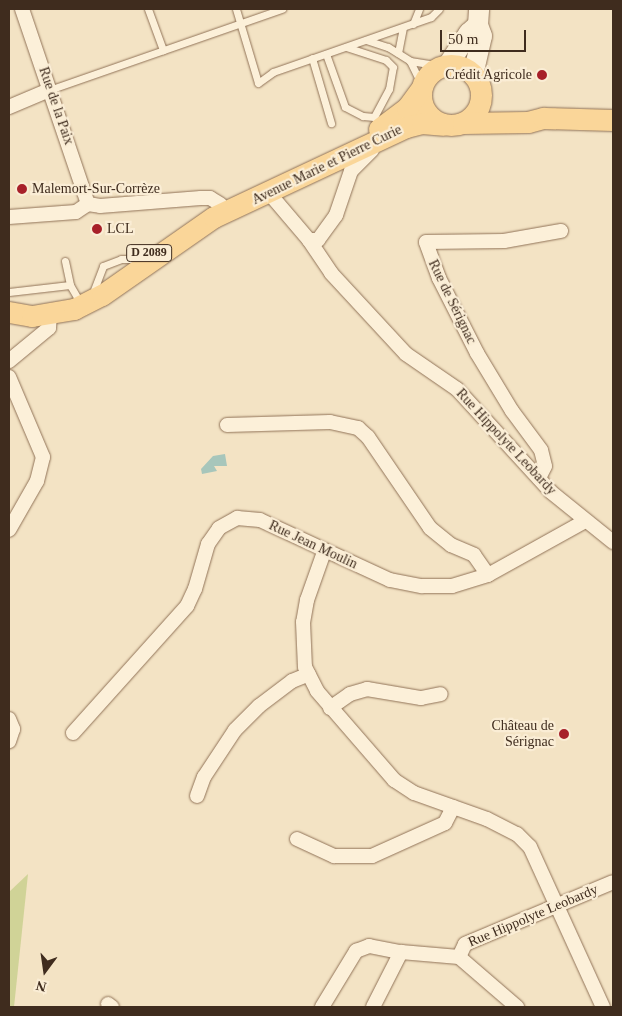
<!DOCTYPE html>
<html>
<head>
<meta charset="utf-8">
<style>
	body { margin:0 }
	#map { position:relative; width:622px; height:1016px; overflow:hidden; background:#f3e3c4; font-family:Georgia,serif }
	div>[style] { position:absolute }
	.green>* { inset:0; background:#d0d397 }
	.water>* { inset:0; background:#a7c6bb }
	.roads { filter:drop-shadow(0 0 1px #917358) drop-shadow(0 0 1px #917358) }
	.lane>* { height:7px; margin:-3.5px; padding:0 3.5px; transform-origin:3.5px; border-radius:3.5px; background:#fcf0d9 }
	.street>* { height:14px; margin:-7px; padding:0 7px; transform-origin:7px; border-radius:7px; background:#fcf0d9 }
	.secondary>* { height:20px; margin:-10px; padding:0 10px; transform-origin:10px; border-radius:10px; background:#fcf0d9 }
	.primary>* { height:21px; margin:-10.5px; padding:0 10.5px; transform-origin:10.5px; border-radius:10.5px; background:#fad699 }
	.primary>.ring { margin:-10.5px; padding:0; box-sizing:content-box; background:none; border:21px solid #fad699; border-radius:50% }
	.dots>* { width:14px; height:14px; translate:-50% -50%; box-sizing:border-box; border:2px solid #faedd5; border-radius:50% }
	span { translate:-50% -50%; white-space:nowrap; text-align:center; line-height:1.15; -webkit-text-stroke:4.5px #faedd5; paint-order:stroke }
	.shield-label span { padding:1px 4px; background:#faedd5; border:1px solid; border-radius:4px; -webkit-text-stroke-width:0 }
	.shield-label { font-size:12px; color:#3f2c1e; font-weight:700 }
	.poi-label { font-size:14px; color:#3f2c1e }
	.right { translate:-100% -50%; text-align:right }
	.left { translate:0 -50%; text-align:left }
	.street-label { font-size:14px; color:#3f2c1e }
	.frame { position:absolute; inset:0; border:10px solid #3f2c1e; pointer-events:none }
	.north { position:absolute; left:20px; top:946px; width:50px; height:50px; -webkit-text-stroke:4px #faedd5; paint-order:stroke; rotate:194deg; font-size:14px; font-weight:700; line-height:20px; text-align:center; color:#3f2c1e }
	.north::after { content:''; display:block; margin:auto; width:18px; height:22px; background:#3f2c1e; clip-path:polygon(50% 0,100% 100%,50% 72%,0 100%) }
	.scale { position:absolute; left:440px; top:30px; width:86px; height:22px; box-sizing:border-box; border:2px solid #3f2c1e; border-top:0; padding-left:6px; font-size:15px; line-height:18px; white-space:nowrap; color:#3f2c1e; -webkit-text-stroke:4px #faedd5; paint-order:stroke }
</style>
</head>
<body>
<div id="map">
	<div class="green">
		<div style="clip-path:polygon(28px 874px,14px 1007px,9px 1007px,9px 892px)"></div>
	</div>
	<div class="water">
		<div style="clip-path:polygon(225px 454px,227px 466px,214px 466px,217px 471px,202px 474px,201px 469px,213px 456px)"></div>
	</div>
	<div class="roads">
		<div class="lane">
			<div style="left:148px;top:9px;width:44px;rotate:69.9deg"></div>
			<div style="left:236px;top:9px;width:77px;rotate:73.4deg"></div>
			<div style="left:258px;top:83px;width:19px;rotate:-36deg"></div>
			<div style="left:273px;top:72px;width:167px;rotate:-19.2deg"></div>
			<div style="left:431px;top:17px;width:11px;rotate:-45deg"></div>
			<div style="left:413px;top:24px;width:16px;rotate:-68deg"></div>
			<div style="left:366px;top:40px;width:23px;rotate:18deg"></div>
			<div style="left:388px;top:47px;width:26px;rotate:32deg"></div>
			<div style="left:410px;top:61px;width:32px;rotate:9deg"></div>
			<div style="left:398px;top:53px;width:26px;rotate:-79deg"></div>
			<div style="left:326px;top:54px;width:56px;rotate:70.3deg"></div>
			<div style="left:345px;top:107px;width:20px;rotate:27deg"></div>
			<div style="left:363px;top:116px;width:11px;rotate:5deg"></div>
			<div style="left:374px;top:117px;width:32px;rotate:-62deg"></div>
			<div style="left:389px;top:89px;width:22px;rotate:-80deg"></div>
			<div style="left:393px;top:67px;width:10px;rotate:-135deg"></div>
			<div style="left:386px;top:60px;width:42px;rotate:-162deg"></div>
			<div style="left:312px;top:58px;width:68px;rotate:73.7deg"></div>
			<div style="left:410px;top:61px;width:28px;rotate:64deg"></div>
			<div style="left:49px;top:90px;width:247px;rotate:-19.2deg"></div>
			<div style="left:65px;top:261px;width:25px;rotate:78deg"></div>
			<div style="left:9px;top:292px;width:61px;rotate:-6.5deg"></div>
			<div style="left:70px;top:285px;width:22px;rotate:60deg"></div>
			<div style="left:92px;top:295px;width:31px;rotate:-69deg"></div>
			<div style="left:103px;top:266px;width:19px;rotate:-21deg"></div>
			<div style="left:121px;top:259px;width:20px"></div>
		</div>
		<div class="street">
			<div style="left:22px;top:9px;width:206px;rotate:71.3deg"></div>
			<div style="left:9px;top:107px;width:43px;rotate:-23deg"></div>
			<div style="left:269px;top:193px;width:62px;rotate:49.6deg"></div>
			<div style="left:309px;top:240px;width:9px"></div>
			<div style="left:318px;top:240px;width:31px;rotate:-54deg"></div>
			<div style="left:336px;top:215px;width:46px;rotate:-71.2deg"></div>
			<div style="left:351px;top:171px;width:30px;rotate:-45deg"></div>
			<div style="left:88px;top:204px;width:12px;rotate:9deg"></div>
			<div style="left:100px;top:206px;width:101px;rotate:-4.5deg"></div>
			<div style="left:201px;top:198px;width:9px"></div>
			<div style="left:210px;top:198px;width:12px;rotate:31deg"></div>
			<div style="left:9px;top:217px;width:67px;rotate:-4.3deg"></div>
			<div style="left:76px;top:212px;width:14px;rotate:-34deg"></div>
			<div style="left:309px;top:240px;width:40px;rotate:56deg"></div>
			<div style="left:331px;top:273px;width:110px;rotate:47.2deg"></div>
			<div style="left:406px;top:354px;width:62px;rotate:34.5deg"></div>
			<div style="left:457px;top:389px;width:139px;rotate:47.6deg"></div>
			<div style="left:551px;top:492px;width:80px;rotate:38.9deg"></div>
			<div style="left:9px;top:361px;width:52px;rotate:-39.5deg"></div>
			<div style="left:49px;top:328px;width:13px;rotate:-86deg"></div>
			<div style="left:9px;top:377px;width:87px;rotate:67deg"></div>
			<div style="left:43px;top:457px;width:25px;rotate:104deg"></div>
			<div style="left:37px;top:481px;width:56px;rotate:119.7deg"></div>
			<div style="left:227px;top:425px;width:103px;rotate:-1.7deg"></div>
			<div style="left:330px;top:422px;width:29px;rotate:12deg"></div>
			<div style="left:358px;top:428px;width:13px;rotate:42deg"></div>
			<div style="left:368px;top:437px;width:110px;rotate:55.7deg"></div>
			<div style="left:430px;top:528px;width:27px;rotate:39deg"></div>
			<div style="left:451px;top:545px;width:25px;rotate:23deg"></div>
			<div style="left:474px;top:555px;width:24px;rotate:55deg"></div>
			<div style="left:539px;top:478px;width:13px;rotate:-63deg"></div>
			<div style="left:545px;top:466px;width:16px;rotate:-104deg"></div>
			<div style="left:541px;top:450px;width:49px;rotate:-126.6deg"></div>
			<div style="left:512px;top:411px;width:68px;rotate:-121.1deg"></div>
			<div style="left:477px;top:353px;width:84px;rotate:-116.9deg"></div>
			<div style="left:439px;top:278px;width:38px;rotate:-110deg"></div>
			<div style="left:426px;top:242px;width:78px;rotate:-0.7deg"></div>
			<div style="left:504px;top:241px;width:58px;rotate:-10deg"></div>
			<div style="left:324px;top:552px;width:51px;rotate:109.5deg"></div>
			<div style="left:307px;top:600px;width:22px;rotate:100deg"></div>
			<div style="left:303px;top:622px;width:45px;rotate:87.5deg"></div>
			<div style="left:305px;top:667px;width:27px;rotate:63deg"></div>
			<div style="left:317px;top:691px;width:118px;rotate:49.1deg"></div>
			<div style="left:394px;top:780px;width:24px;rotate:33deg"></div>
			<div style="left:414px;top:793px;width:77px;rotate:19.6deg"></div>
			<div style="left:487px;top:819px;width:34px;rotate:27deg"></div>
			<div style="left:517px;top:834px;width:18px;rotate:45deg"></div>
			<div style="left:530px;top:847px;width:176px;rotate:65.5deg"></div>
			<div style="left:330px;top:708px;width:24px;rotate:-35deg"></div>
			<div style="left:350px;top:694px;width:18px;rotate:-16deg"></div>
			<div style="left:367px;top:689px;width:55px;rotate:9.5deg"></div>
			<div style="left:421px;top:698px;width:20px;rotate:-11deg"></div>
			<div style="left:9px;top:719px;width:11px;rotate:68deg"></div>
			<div style="left:13px;top:729px;width:13px;rotate:108deg"></div>
			<div style="left:73px;top:733px;width:171px;rotate:-48.1deg"></div>
			<div style="left:187px;top:606px;width:19px;rotate:-65deg"></div>
			<div style="left:195px;top:589px;width:47px;rotate:-73.9deg"></div>
			<div style="left:208px;top:544px;width:19px;rotate:-55deg"></div>
			<div style="left:219px;top:528px;width:21px;rotate:-29deg"></div>
			<div style="left:237px;top:518px;width:23px;rotate:5deg"></div>
			<div style="left:260px;top:520px;width:143px;rotate:24.8deg"></div>
			<div style="left:390px;top:580px;width:33px;rotate:11deg"></div>
			<div style="left:422px;top:586px;width:30px"></div>
			<div style="left:452px;top:586px;width:38px;rotate:-17deg"></div>
			<div style="left:488px;top:575px;width:111px;rotate:-29.1deg"></div>
			<div style="left:197px;top:796px;width:20px;rotate:-70deg"></div>
			<div style="left:204px;top:777px;width:56px;rotate:-56.6deg"></div>
			<div style="left:235px;top:730px;width:34px;rotate:-45deg"></div>
			<div style="left:259px;top:706px;width:41px;rotate:-37.1deg"></div>
			<div style="left:292px;top:681px;width:18px;rotate:-22deg"></div>
			<div style="left:297px;top:839px;width:41px;rotate:24.7deg"></div>
			<div style="left:334px;top:856px;width:38px"></div>
			<div style="left:372px;top:856px;width:80px;rotate:-24.3deg"></div>
			<div style="left:445px;top:823px;width:18px;rotate:-63deg"></div>
			<div style="left:459px;top:957px;width:14px;rotate:-65deg"></div>
			<div style="left:465px;top:944px;width:160px;rotate:-22.7deg"></div>
			<div style="left:459px;top:957px;width:77px;rotate:40.8deg"></div>
			<div style="left:108px;top:1004px;width:5px;rotate:37deg"></div>
			<div style="left:322px;top:1007px;width:66px;rotate:-58.7deg"></div>
			<div style="left:356px;top:951px;width:14px;rotate:-21deg"></div>
			<div style="left:369px;top:946px;width:33px;rotate:11deg"></div>
			<div style="left:373px;top:1007px;width:62px;rotate:-63deg"></div>
			<div style="left:401px;top:952px;width:58px;rotate:4.9deg"></div>
		</div>
		<div class="secondary">
			<div style="left:448px;top:65px;width:38px;rotate:-57deg"></div>
			<div style="left:469px;top:33px;width:12px;rotate:-42deg"></div>
			<div style="left:473px;top:75px;width:40px;rotate:-77deg"></div>
			<div style="left:482px;top:36px;width:12px;rotate:-110deg"></div>
			<div style="left:478px;top:25px;width:16px;rotate:-86deg"></div>
		</div>
		<div class="primary">
			<div class="ring" style="left:421px;top:65px;width:39px;height:39px"></div>
			<div style="left:463px;top:123px;width:65px;rotate:-0.9deg"></div>
			<div style="left:528px;top:122px;width:16px;rotate:-15deg"></div>
			<div style="left:543px;top:118px;width:70px;rotate:1.6deg"></div>
			<div style="left:379px;top:129px;width:35px;rotate:-37deg"></div>
			<div style="left:407px;top:108px;width:24px;rotate:-54deg"></div>
			<div style="left:9px;top:312px;width:23px;rotate:10deg"></div>
			<div style="left:32px;top:316px;width:43px;rotate:-9.5deg"></div>
			<div style="left:74px;top:309px;width:31px;rotate:-27deg"></div>
			<div style="left:102px;top:295px;width:136px;rotate:-34.9deg"></div>
			<div style="left:214px;top:217px;width:212px;rotate:-25.1deg"></div>
			<div style="left:406px;top:127px;width:16px;rotate:-14deg"></div>
			<div style="left:422px;top:123px;width:21px;rotate:5deg"></div>
		</div>
	</div>
	<div class="dots">
		<div style="left:542px;top:75px;background:#a72029"></div>
		<div style="left:22px;top:189px;background:#a72029"></div>
		<div style="left:97px;top:229px;background:#a72029"></div>
		<div style="left:564px;top:734px;background:#a72029"></div>
	</div>
	<div class="shield-label">
		<span style="left:149px;top:253px">D 2089</span>
	</div>
	<div class="poi-label">
		<span class="right" style="left:532px;top:75px">Crédit Agricole</span>
		<span class="left" style="left:32px;top:189px">Malemort-Sur-Corrèze</span>
		<span class="left" style="left:107px;top:229px">LCL</span>
		<span class="right" style="left:554px;top:734px">Château de<br>Sérignac</span>
	</div>
	<div class="street-label">
		<span style="left:56px;top:106px;rotate:71deg">Rue de la Paix</span>
		<span style="left:327px;top:165px;rotate:-26deg">Avenue Marie et Pierre Curie</span>
		<span style="left:452px;top:302px;rotate:64deg">Rue de Sérignac</span>
		<span style="left:506px;top:442px;rotate:47deg">Rue Hippolyte Leobardy</span>
		<span style="left:313px;top:545px;rotate:25deg">Rue Jean Moulin</span>
		<span style="left:533px;top:916px;rotate:-23deg">Rue Hippolyte Leobardy</span>
	</div>
	<div class="frame"></div>
	<div class="north">N</div>
	<div class="scale">50 m</div>
</div>
</body>
</html>
